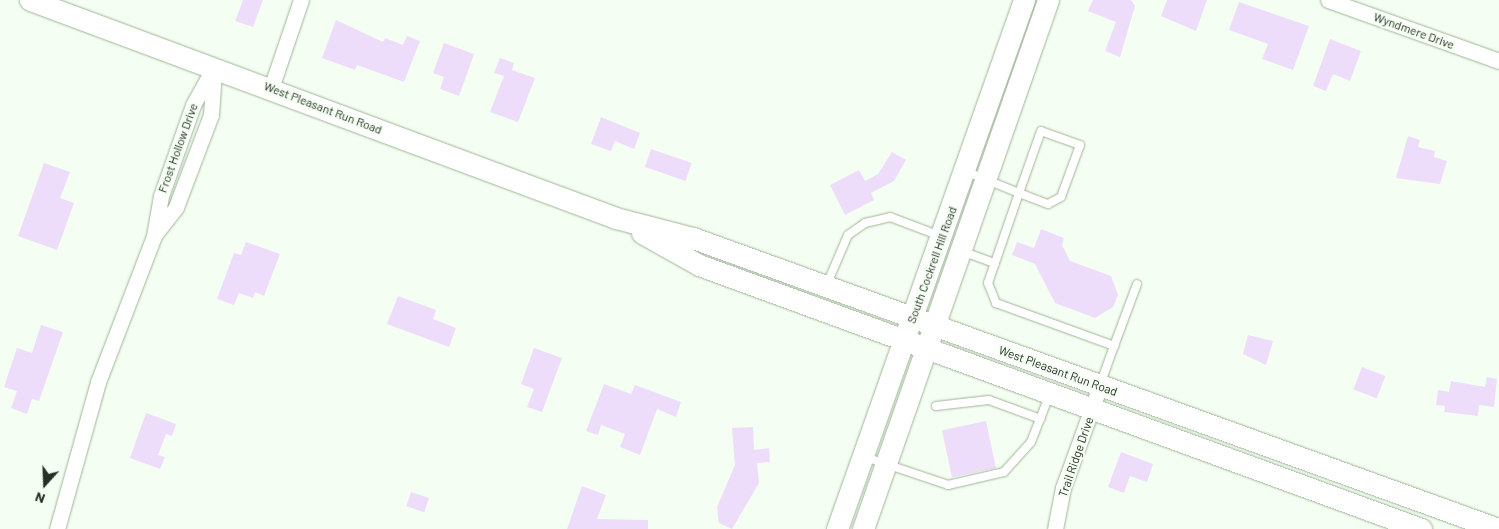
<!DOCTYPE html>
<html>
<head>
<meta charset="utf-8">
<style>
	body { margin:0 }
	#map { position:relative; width:1499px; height:529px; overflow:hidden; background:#f5fef2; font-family:Barlow,sans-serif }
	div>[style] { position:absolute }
	.building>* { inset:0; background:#edddfa; transform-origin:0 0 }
	.roads { filter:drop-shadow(0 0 1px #9eb598) drop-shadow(0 0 1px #9eb598) }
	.service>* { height:8px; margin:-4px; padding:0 4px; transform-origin:4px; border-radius:4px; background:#fff }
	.minor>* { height:15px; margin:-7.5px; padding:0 7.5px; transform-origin:7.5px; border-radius:7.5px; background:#fff }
	.secondary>* { height:21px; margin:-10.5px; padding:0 10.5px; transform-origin:10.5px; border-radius:10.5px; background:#fff }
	span { translate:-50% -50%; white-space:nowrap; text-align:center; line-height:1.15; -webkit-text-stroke:4.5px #f5fef2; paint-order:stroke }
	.street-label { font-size:12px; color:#273024 }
	.north { position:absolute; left:20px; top:459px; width:50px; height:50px; -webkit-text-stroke:4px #f5fef2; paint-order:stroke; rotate:200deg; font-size:14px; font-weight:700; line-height:20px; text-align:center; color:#273024 }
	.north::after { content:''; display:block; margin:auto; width:18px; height:22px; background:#273024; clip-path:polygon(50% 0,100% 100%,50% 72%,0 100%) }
</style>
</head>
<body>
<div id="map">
	<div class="building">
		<div style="clip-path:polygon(243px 0,263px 0,253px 27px,235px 21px)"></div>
		<div style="clip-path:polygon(1093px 0,1131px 0,1135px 6px,1120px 57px,1105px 51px,1116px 22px,1088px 11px)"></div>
		<div style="clip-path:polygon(1167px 0,1207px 0,1196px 31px,1161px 16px)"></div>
		<div style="clip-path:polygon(1239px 2px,1309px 26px,1293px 70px,1262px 59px,1268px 44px,1229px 30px)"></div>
		<div style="clip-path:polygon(336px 20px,383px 42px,385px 38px,403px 45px,407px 36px,420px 41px,404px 82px,357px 65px,355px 70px,322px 58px)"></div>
		<div style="clip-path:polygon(1330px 39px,1361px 51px,1350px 81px,1333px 74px,1326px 91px,1313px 86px)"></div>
		<div style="clip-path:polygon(444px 43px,474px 54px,459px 96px,440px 89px,444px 77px,433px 73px)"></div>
		<div style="clip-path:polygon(500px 58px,514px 63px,512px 70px,535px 78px,518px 122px,490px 112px,504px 76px,494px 73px)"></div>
		<div style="clip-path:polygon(601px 117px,640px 133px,634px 149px,615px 141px,611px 151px,591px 144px)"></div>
		<div style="clip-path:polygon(1408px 136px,1420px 140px,1418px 147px,1435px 151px,1434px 157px,1447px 161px,1440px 184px,1396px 178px)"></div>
		<div style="left:651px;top:149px;width:43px;height:19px;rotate:19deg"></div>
		<div style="clip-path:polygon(892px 152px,906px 160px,894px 181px,871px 193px,874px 200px,845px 215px,830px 185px,859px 170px,865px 181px,878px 174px)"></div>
		<div style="clip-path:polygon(44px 163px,70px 172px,60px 198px,74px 203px,57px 250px,18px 236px)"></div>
		<div style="clip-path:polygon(1041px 229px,1064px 238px,1062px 245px,1070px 261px,1111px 276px,1118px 295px,1113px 307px,1095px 318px,1055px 303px,1035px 264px,1012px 255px,1017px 242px,1034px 248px)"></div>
		<div style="clip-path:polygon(246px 242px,280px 254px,264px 296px,255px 292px,253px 298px,239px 293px,234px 305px,217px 299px,234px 253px,241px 255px)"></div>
		<div style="clip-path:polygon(398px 296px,436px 310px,433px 319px,456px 328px,449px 347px,387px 324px)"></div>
		<div style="clip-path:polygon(41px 325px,63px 332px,39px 401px,32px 399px,27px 414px,11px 408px,17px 391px,4px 387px,17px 348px,32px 353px)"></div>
		<div style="clip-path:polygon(1248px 335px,1273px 341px,1266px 365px,1243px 354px)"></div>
		<div style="clip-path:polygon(534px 348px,562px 358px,542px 412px,527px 407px,534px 389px,521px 384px)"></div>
		<div style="left:1362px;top:367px;width:25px;height:24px;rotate:21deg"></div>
		<div style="clip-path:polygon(1487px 377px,1497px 379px,1494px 407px,1479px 405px,1478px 416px,1444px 412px,1445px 406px,1436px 405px,1438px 390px,1449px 392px,1451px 381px,1485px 387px)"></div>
		<div style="clip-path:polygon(604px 384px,631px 394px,635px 385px,681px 402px,676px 417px,657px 409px,640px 455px,620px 447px,625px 434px,601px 425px,598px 435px,586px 431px)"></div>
		<div style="clip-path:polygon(146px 413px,176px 424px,172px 436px,166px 434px,158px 455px,165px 457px,160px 469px,130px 458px)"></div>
		<div style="left:986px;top:421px;width:48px;height:45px;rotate:78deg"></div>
		<div style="clip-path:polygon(753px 427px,754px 450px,769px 448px,770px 462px,757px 463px,759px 483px,732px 529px,719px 523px,717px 507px,735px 465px,732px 428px)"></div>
		<div style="clip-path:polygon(1121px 452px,1153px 464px,1147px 482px,1130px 476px,1124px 493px,1108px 487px)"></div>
		<div style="clip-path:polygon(582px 486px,606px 495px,597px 519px,648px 520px,648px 529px,567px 529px)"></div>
		<div style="left:411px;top:492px;width:19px;height:15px;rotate:18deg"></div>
	</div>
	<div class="roads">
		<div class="service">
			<div style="left:965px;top:171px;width:58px;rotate:22.2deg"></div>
			<div style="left:1019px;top:193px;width:31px;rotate:21deg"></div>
			<div style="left:1048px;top:204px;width:15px;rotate:-28deg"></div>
			<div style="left:1061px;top:197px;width:55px;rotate:-69.9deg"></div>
			<div style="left:1080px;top:145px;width:41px;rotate:-160.3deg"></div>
			<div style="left:1041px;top:131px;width:66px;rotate:109.5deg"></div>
			<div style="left:1019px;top:193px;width:95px;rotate:109deg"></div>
			<div style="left:988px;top:283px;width:22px;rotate:68deg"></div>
			<div style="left:996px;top:303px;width:126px;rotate:20deg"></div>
			<div style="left:1114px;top:346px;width:41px;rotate:109.7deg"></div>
			<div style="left:964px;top:252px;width:33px;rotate:20deg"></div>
			<div style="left:827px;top:284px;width:53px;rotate:-66.8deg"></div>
			<div style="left:848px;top:235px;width:21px;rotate:-35deg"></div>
			<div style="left:865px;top:223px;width:26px;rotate:-13deg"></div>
			<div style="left:890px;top:217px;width:53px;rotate:20.8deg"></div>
			<div style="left:1114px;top:346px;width:66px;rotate:-69.6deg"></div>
			<div style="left:936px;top:406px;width:53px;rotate:-6.5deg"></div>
			<div style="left:989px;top:400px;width:55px;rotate:20.1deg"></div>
			<div style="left:865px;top:457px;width:88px;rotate:18.6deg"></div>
			<div style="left:948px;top:485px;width:57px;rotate:-13.1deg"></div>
			<div style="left:1004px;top:472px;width:40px;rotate:-48deg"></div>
			<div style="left:1031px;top:442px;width:49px;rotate:-68.6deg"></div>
		</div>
		<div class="minor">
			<div style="left:1328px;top:0;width:182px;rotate:19.6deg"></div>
			<div style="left:271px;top:88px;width:93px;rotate:-71.2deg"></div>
			<div style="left:156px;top:233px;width:33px;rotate:-52deg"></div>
			<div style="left:176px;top:207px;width:98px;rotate:-69.2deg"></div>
			<div style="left:211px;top:115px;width:44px;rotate:-86.1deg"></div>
			<div style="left:57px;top:529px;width:153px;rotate:-74.4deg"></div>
			<div style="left:98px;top:382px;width:156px;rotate:-69deg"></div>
			<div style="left:154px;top:236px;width:41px;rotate:-80.1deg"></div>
			<div style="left:161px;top:196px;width:96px;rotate:-70.6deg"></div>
			<div style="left:193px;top:105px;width:43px;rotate:-61.1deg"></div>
			<div style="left:1055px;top:529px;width:42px;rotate:-79deg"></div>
			<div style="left:1063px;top:488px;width:109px;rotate:-70.1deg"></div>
		</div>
		<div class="secondary">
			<div style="left:30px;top:0;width:625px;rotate:20.41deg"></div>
			<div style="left:616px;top:218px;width:80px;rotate:14.6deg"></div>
			<div style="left:693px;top:238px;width:856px;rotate:19.87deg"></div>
			<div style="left:642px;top:233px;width:65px;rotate:29.3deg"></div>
			<div style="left:699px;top:265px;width:769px;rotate:20.08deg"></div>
			<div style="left:837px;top:529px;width:561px;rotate:-70.53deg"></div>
			<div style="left:863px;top:529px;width:560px;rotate:-70.72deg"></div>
		</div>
	</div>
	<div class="street-label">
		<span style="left:1414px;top:31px;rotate:20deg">Wyndmere Drive</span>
		<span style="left:323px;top:108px;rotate:21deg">West Pleasant Run Road</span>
		<span style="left:178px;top:148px;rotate:-70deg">Frost Hollow Drive</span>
		<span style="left:932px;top:265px;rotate:-70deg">South Cockrell Hill Road</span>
		<span style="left:1058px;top:371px;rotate:20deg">West Pleasant Run Road</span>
		<span style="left:1076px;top:457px;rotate:-71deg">Trail Ridge Drive</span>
	</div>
	<div class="north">N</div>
</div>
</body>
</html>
